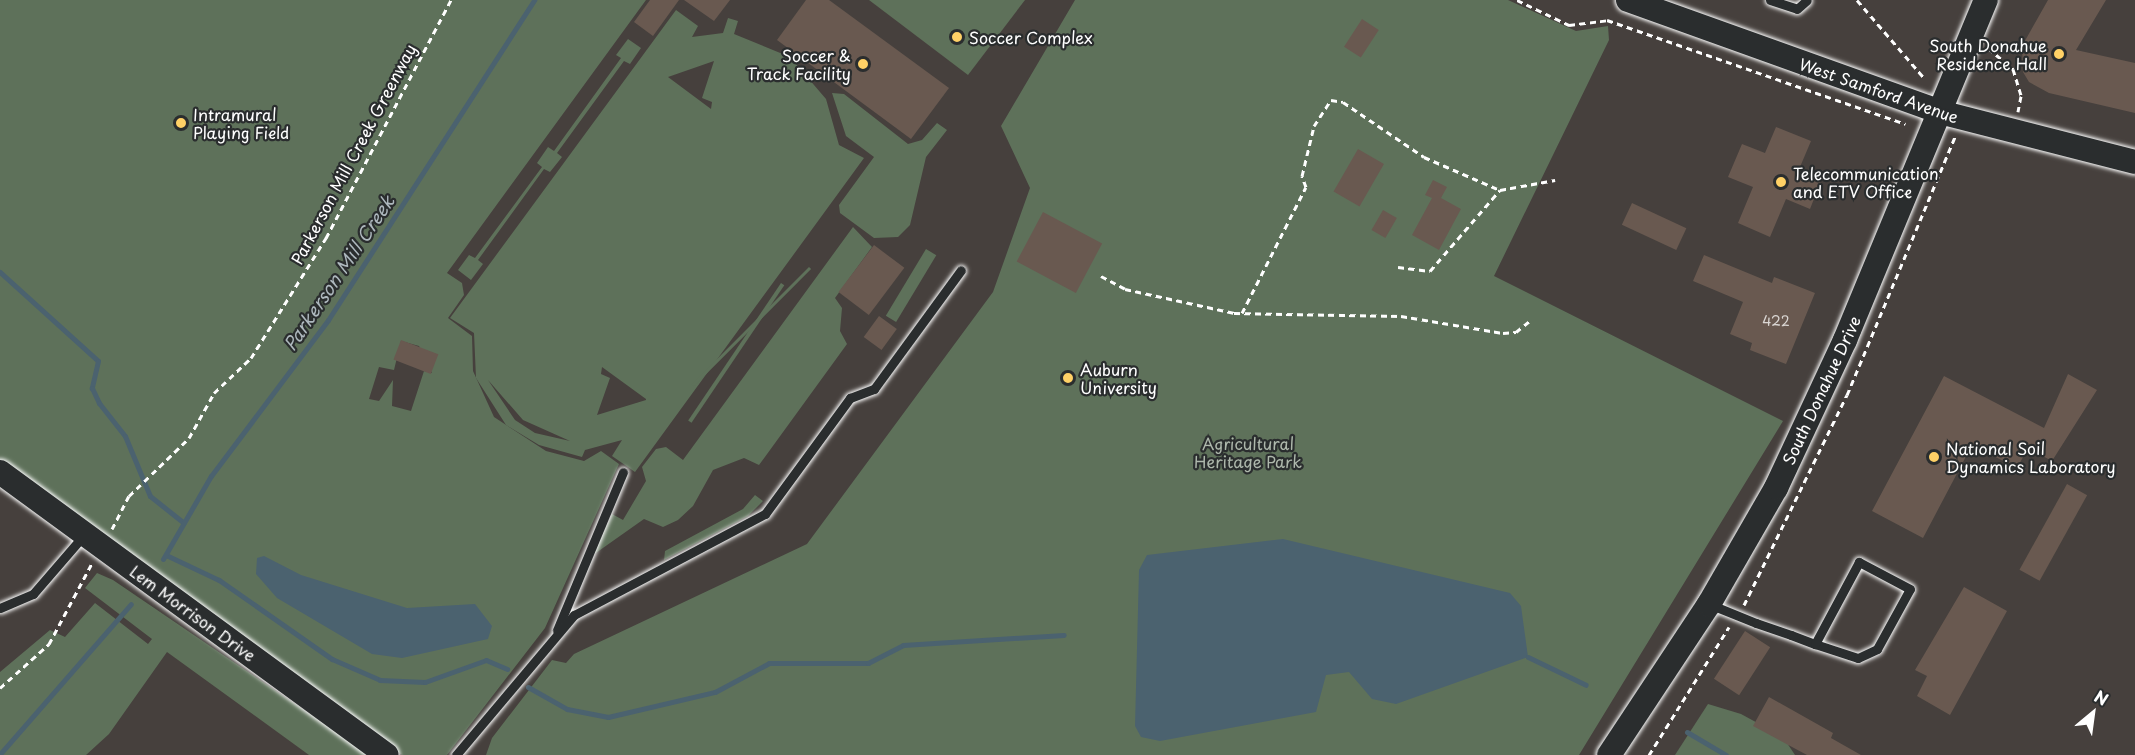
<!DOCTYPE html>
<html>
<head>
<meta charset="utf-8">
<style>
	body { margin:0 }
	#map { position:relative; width:2135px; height:755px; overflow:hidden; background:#373635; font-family:"Playpen Sans",sans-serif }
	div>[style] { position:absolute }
	.built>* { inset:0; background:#46403d; transform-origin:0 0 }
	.green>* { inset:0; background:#5e715a; transform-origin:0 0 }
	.water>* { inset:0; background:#4b626f }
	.stream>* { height:5px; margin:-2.5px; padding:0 2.5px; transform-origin:2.5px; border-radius:2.5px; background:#4b626f }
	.building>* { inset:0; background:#695950; transform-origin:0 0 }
	.path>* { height:3px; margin-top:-1.5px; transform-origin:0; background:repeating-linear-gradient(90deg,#fff 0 6px,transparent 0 10.5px) }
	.roads { filter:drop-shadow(0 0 2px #fff) drop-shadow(0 0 2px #fff) }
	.service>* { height:9px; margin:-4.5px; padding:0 4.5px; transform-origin:4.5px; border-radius:4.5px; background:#2a2d2e }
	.tertiary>* { height:24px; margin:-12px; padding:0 12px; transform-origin:12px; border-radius:12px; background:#2a2d2e }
	.dots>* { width:16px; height:16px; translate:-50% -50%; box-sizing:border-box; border:3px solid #2a2d2e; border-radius:50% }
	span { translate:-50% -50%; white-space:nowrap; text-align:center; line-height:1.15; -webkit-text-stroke:4.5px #2a2d2e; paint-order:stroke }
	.number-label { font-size:14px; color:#dad6d3 }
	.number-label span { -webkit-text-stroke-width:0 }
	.poi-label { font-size:16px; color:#fff }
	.left { translate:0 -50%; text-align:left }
	.right { translate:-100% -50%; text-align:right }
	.street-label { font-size:16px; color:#fff }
	.park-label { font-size:16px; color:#aeb8ac }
	.water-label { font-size:18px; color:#aeb8be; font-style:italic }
	.north { position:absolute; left:2063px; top:683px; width:60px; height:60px; -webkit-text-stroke:4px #2a2d2e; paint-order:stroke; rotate:29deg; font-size:16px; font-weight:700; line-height:24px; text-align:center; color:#fff }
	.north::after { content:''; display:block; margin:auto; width:21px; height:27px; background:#fff; clip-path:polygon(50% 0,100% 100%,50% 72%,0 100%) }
</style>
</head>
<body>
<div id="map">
	<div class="built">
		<div style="left:0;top:0;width:2135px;height:755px"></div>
	</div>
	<div class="green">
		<div style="clip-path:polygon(evenodd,0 0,646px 0,447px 273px,462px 283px,464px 295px,448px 318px,472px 336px,473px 371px,494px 417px,546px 451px,584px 461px,601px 451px,619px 464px,545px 628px,447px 755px,402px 755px,0 463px,0 0,401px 341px,419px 346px,432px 373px,424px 371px,411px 411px,392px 406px,393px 380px,379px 401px,369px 399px,379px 367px,394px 370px,401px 341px)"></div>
		<div style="clip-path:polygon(869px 0,1025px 0,968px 75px)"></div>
		<div style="clip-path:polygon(1075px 0,1508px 0,1576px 31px,1608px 26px,1609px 40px,1494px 276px,1783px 421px,1579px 755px,486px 755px,492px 738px,552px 660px,566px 663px,574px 654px,807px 544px,993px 292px,1030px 188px,1001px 126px)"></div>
		<div style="clip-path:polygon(evenodd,676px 10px,698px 26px,692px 37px,723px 33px,728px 18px,738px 21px,734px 34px,790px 57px,826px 99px,839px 145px,864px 158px,635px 472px,612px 456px,622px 440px,585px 450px,582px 457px,539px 445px,506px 425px,476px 378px,474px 333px,450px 318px,676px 10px,714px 61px,702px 98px,712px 102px,711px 109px,668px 77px,714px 61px,676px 10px,602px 367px,646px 399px,646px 400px,597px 415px,610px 378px,601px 374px,602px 367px,676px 10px,488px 380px,523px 420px,570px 441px,535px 433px,515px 420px,488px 380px)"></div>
		<div style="clip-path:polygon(628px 39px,641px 48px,630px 64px,624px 61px,557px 153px,562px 157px,550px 172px,544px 169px,478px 260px,483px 264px,471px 280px,458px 270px,469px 255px,475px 258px,542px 167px,537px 163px,548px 147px,554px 151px,621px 58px,616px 55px)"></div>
		<div style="clip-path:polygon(832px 93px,844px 94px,908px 144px,922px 140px,937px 123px,947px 130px,926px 157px,910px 225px,898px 237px,874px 238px,840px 213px,839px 205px,874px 157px,846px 136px)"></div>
		<div style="clip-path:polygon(853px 227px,872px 247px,835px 298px,842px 308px,840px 331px,847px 344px,759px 465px,744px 458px,713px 470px,693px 506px,678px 520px,663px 527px,644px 519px,593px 555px,612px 514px,623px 520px,646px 481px,642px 467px,656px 449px,666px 447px,683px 460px)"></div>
		<div style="left:926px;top:249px;width:12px;height:78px;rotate:31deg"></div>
		<div style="left:809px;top:267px;width:3px;height:166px;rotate:45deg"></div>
		<div style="left:781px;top:283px;width:4px;height:166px;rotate:34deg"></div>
		<div style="clip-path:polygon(755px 495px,763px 501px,748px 516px,664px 560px,665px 551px,743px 509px)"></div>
		<div style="clip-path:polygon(97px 573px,113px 580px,370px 755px,309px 755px,167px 652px,109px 734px,86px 755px,0 755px,0 672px,50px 630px,65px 637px,95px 603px,148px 644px,152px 639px,85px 588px)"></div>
		<div style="clip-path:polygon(1708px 704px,1741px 714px,1783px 737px,1795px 755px,1675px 755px)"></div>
	</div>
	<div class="water">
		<div style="clip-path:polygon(1283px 539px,1510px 593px,1521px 606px,1528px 657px,1396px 704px,1372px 699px,1349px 672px,1326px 675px,1316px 712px,1160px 741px,1141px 737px,1135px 726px,1139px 570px,1147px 555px)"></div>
		<div style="clip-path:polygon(264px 556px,301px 575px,407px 608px,475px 604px,492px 626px,488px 639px,402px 658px,372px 654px,277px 598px,256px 574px,257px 558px)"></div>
	</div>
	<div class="stream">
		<div style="left:0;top:272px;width:132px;rotate:42.2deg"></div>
		<div style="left:98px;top:361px;width:28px;rotate:103deg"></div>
		<div style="left:92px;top:388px;width:17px;rotate:65deg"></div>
		<div style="left:99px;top:403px;width:42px;rotate:51.8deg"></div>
		<div style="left:125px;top:436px;width:65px;rotate:67.4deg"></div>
		<div style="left:150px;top:496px;width:43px;rotate:38.5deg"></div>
		<div style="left:166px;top:555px;width:59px;rotate:25.3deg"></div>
		<div style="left:219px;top:580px;width:138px;rotate:35deg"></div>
		<div style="left:332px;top:659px;width:52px;rotate:23.6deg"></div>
		<div style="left:380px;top:680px;width:45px;rotate:2.5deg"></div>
		<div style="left:425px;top:682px;width:65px;rotate:-19.8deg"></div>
		<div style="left:486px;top:660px;width:23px;rotate:23deg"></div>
		<div style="left:163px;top:559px;width:96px;rotate:-60deg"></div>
		<div style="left:211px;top:476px;width:195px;rotate:-53.1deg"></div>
		<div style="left:328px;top:320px;width:381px;rotate:-57.2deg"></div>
		<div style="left:1528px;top:657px;width:64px;rotate:25.8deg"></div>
		<div style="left:528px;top:687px;width:45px;rotate:29.4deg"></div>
		<div style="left:567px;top:709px;width:42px;rotate:11deg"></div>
		<div style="left:608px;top:717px;width:110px;rotate:-13.2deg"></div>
		<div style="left:715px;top:692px;width:61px;rotate:-28.2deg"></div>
		<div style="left:769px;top:663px;width:99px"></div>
		<div style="left:868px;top:663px;width:39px;rotate:-27deg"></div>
		<div style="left:903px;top:645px;width:161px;rotate:-3.6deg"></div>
		<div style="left:1687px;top:732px;width:45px;rotate:30.5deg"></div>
		<div style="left:0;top:754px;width:199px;rotate:-48.9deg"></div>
	</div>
	<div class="building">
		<div style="clip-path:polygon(650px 0,679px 0,653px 36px,634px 22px)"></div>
		<div style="clip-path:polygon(684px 0,730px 0,714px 21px)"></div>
		<div style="clip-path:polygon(806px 0,829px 0,949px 88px,911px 139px,777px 40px)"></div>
		<div style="clip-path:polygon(2048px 0,2106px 0,2076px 50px,2135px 63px,2135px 113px,2049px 93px,2029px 82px,2023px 72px,2022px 46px)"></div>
		<div style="left:1362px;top:19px;width:20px;height:33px;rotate:33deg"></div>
		<div style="clip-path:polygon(1776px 127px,1811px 141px,1800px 167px,1823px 176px,1810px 209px,1786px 199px,1770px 237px,1738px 223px,1753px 187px,1728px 177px,1742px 144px,1765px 153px)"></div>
		<div style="left:1358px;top:149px;width:30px;height:49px;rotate:30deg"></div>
		<div style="clip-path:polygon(1433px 180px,1447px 187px,1441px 198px,1461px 209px,1439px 250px,1412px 235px,1432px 198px,1425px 195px)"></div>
		<div style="left:1632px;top:203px;width:60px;height:24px;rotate:25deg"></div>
		<div style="left:1383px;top:210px;width:16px;height:23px;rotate:30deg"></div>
		<div style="left:1043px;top:212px;width:67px;height:56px;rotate:28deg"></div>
		<div style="left:874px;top:245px;width:38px;height:59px;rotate:37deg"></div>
		<div style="clip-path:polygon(1704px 255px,1772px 283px,1774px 277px,1815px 293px,1786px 364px,1750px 350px,1752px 343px,1730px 334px,1743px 302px,1693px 281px)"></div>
		<div style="left:879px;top:316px;width:22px;height:26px;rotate:36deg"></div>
		<div style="left:401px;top:340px;width:40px;height:21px;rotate:21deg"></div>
		<div style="clip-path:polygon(2068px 374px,2097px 390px,2052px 461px,2028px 448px,2017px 468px,1972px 445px,1923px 538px,1872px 511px,1944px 376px,2044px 428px)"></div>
		<div style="left:2067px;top:484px;width:23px;height:98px;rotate:29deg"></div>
		<div style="clip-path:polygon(1964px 587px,2007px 611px,1950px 715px,1917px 696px,1927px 676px,1915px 670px)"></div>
		<div style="left:1745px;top:631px;width:30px;height:57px;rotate:33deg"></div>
		<div style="clip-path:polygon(1769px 697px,1833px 733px,1831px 738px,1861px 755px,1807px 755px,1753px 726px)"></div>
	</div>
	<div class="path">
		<div style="left:1517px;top:0;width:58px;rotate:25.7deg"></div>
		<div style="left:1569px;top:25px;width:38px;rotate:-7deg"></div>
		<div style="left:1607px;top:20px;width:316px;rotate:19.2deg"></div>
		<div style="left:1857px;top:0;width:103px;rotate:49.3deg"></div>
		<div style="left:1988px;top:48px;width:33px;rotate:40deg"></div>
		<div style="left:2013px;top:69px;width:28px;rotate:73deg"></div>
		<div style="left:2021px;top:96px;width:16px;rotate:101deg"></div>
		<div style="left:1398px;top:267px;width:32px;rotate:7deg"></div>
		<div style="left:1430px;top:271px;width:107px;rotate:-49.2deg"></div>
		<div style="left:1101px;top:276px;width:27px;rotate:28deg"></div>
		<div style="left:1125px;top:289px;width:112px;rotate:12.4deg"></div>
		<div style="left:1234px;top:313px;width:167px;rotate:1deg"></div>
		<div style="left:1401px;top:316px;width:103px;rotate:9.5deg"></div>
		<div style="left:1503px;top:333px;width:13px;rotate:-4deg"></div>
		<div style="left:1516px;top:332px;width:19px;rotate:-39deg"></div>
		<div style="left:1242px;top:313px;width:141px;rotate:-63.1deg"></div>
		<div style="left:1306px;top:187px;width:12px;rotate:-110deg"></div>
		<div style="left:1302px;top:176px;width:51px;rotate:-76.5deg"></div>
		<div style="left:1314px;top:126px;width:31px;rotate:-57deg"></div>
		<div style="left:1331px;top:100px;width:12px;rotate:9deg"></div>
		<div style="left:1343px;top:102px;width:98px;rotate:34.2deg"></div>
		<div style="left:1424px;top:157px;width:83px;rotate:23.5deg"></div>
		<div style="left:1500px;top:190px;width:56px;rotate:-10.3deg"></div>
		<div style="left:112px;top:529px;width:37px;rotate:-63deg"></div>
		<div style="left:129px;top:496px;width:83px;rotate:-44deg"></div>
		<div style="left:189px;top:438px;width:51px;rotate:-60.9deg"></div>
		<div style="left:214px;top:393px;width:51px;rotate:-43.4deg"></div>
		<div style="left:251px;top:358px;width:142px;rotate:-58deg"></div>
		<div style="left:326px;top:238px;width:269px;rotate:-62.3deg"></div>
		<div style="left:1744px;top:605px;width:234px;rotate:-63.9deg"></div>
		<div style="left:1847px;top:395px;width:280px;rotate:-67.3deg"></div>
		<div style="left:0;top:688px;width:66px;rotate:-41.9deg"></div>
		<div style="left:49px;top:644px;width:92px;rotate:-62deg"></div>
		<div style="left:1649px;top:755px;width:151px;rotate:-58deg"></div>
	</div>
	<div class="roads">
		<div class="service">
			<div style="left:1770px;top:0;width:28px;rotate:18deg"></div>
			<div style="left:1797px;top:9px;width:13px;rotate:-42deg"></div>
			<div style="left:1709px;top:604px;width:51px;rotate:22deg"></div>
			<div style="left:1756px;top:623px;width:37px;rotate:19deg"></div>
			<div style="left:1791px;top:635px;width:26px;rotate:21deg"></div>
			<div style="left:1815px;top:644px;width:45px;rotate:18deg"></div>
			<div style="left:1858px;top:658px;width:21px;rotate:-25deg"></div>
			<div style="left:1877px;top:649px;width:68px;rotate:-61.2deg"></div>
			<div style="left:1910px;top:589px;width:58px;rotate:-152.1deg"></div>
			<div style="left:1859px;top:562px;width:93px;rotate:118.2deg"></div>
			<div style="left:0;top:608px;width:36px;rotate:-23deg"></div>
			<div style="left:33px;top:594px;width:78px;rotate:-49.2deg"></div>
			<div style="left:557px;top:630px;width:171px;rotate:-67.3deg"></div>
			<div style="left:456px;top:755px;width:183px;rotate:-49.9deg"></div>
			<div style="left:574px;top:615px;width:216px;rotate:-27.9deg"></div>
			<div style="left:765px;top:514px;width:144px;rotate:-53.8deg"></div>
			<div style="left:850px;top:398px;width:26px;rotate:-21deg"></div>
			<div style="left:874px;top:389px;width:147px;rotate:-53.8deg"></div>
		</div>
		<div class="tertiary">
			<div style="left:1628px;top:0;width:331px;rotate:19.7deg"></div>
			<div style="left:1940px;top:112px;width:201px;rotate:14.4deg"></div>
			<div style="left:0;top:472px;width:479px;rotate:36.2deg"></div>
			<div style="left:1609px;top:755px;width:181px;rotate:-56.5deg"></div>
			<div style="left:1709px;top:604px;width:134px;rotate:-60deg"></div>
			<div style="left:1776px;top:488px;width:163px;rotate:-65deg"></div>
			<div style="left:1845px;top:340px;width:368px;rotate:-67.5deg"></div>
		</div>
	</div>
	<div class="dots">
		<div style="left:957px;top:37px;background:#ffd166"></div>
		<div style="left:2059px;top:54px;background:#ffd166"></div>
		<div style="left:863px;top:64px;background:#ffd166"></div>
		<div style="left:181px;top:123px;background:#ffd166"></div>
		<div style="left:1781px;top:182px;background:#ffd166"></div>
		<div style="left:1068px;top:378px;background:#ffd166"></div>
		<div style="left:1934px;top:457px;background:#ffd166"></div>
	</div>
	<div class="number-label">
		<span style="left:1776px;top:321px">422</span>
	</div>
	<div class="poi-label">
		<span class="left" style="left:969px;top:37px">Soccer Complex</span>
		<span class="right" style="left:2047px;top:54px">South Donahue<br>Residence Hall</span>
		<span class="right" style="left:851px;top:64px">Soccer &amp;<br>Track Facility</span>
		<span class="left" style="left:193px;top:123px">Intramural<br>Playing Field</span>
		<span class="left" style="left:1793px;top:182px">Telecommunication<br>and ETV Office</span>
		<span class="left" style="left:1080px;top:378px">Auburn<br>University</span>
		<span class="left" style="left:1946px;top:457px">National Soil<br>Dynamics Laboratory</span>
	</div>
	<div class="street-label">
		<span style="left:1879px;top:90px;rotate:19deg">West Samford Avenue</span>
		<span style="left:353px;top:154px;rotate:-62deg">Parkerson Mill Creek Greenway</span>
		<span style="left:1821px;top:390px;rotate:-65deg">South Donahue Drive</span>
		<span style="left:193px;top:613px;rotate:36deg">Lem Morrison Drive</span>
	</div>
	<div class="park-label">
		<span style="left:1248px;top:452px">Agricultural<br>Heritage Park</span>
	</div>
	<div class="water-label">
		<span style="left:339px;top:273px;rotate:-56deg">Parkerson Mill Creek</span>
	</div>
	<div class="north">N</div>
</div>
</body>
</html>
